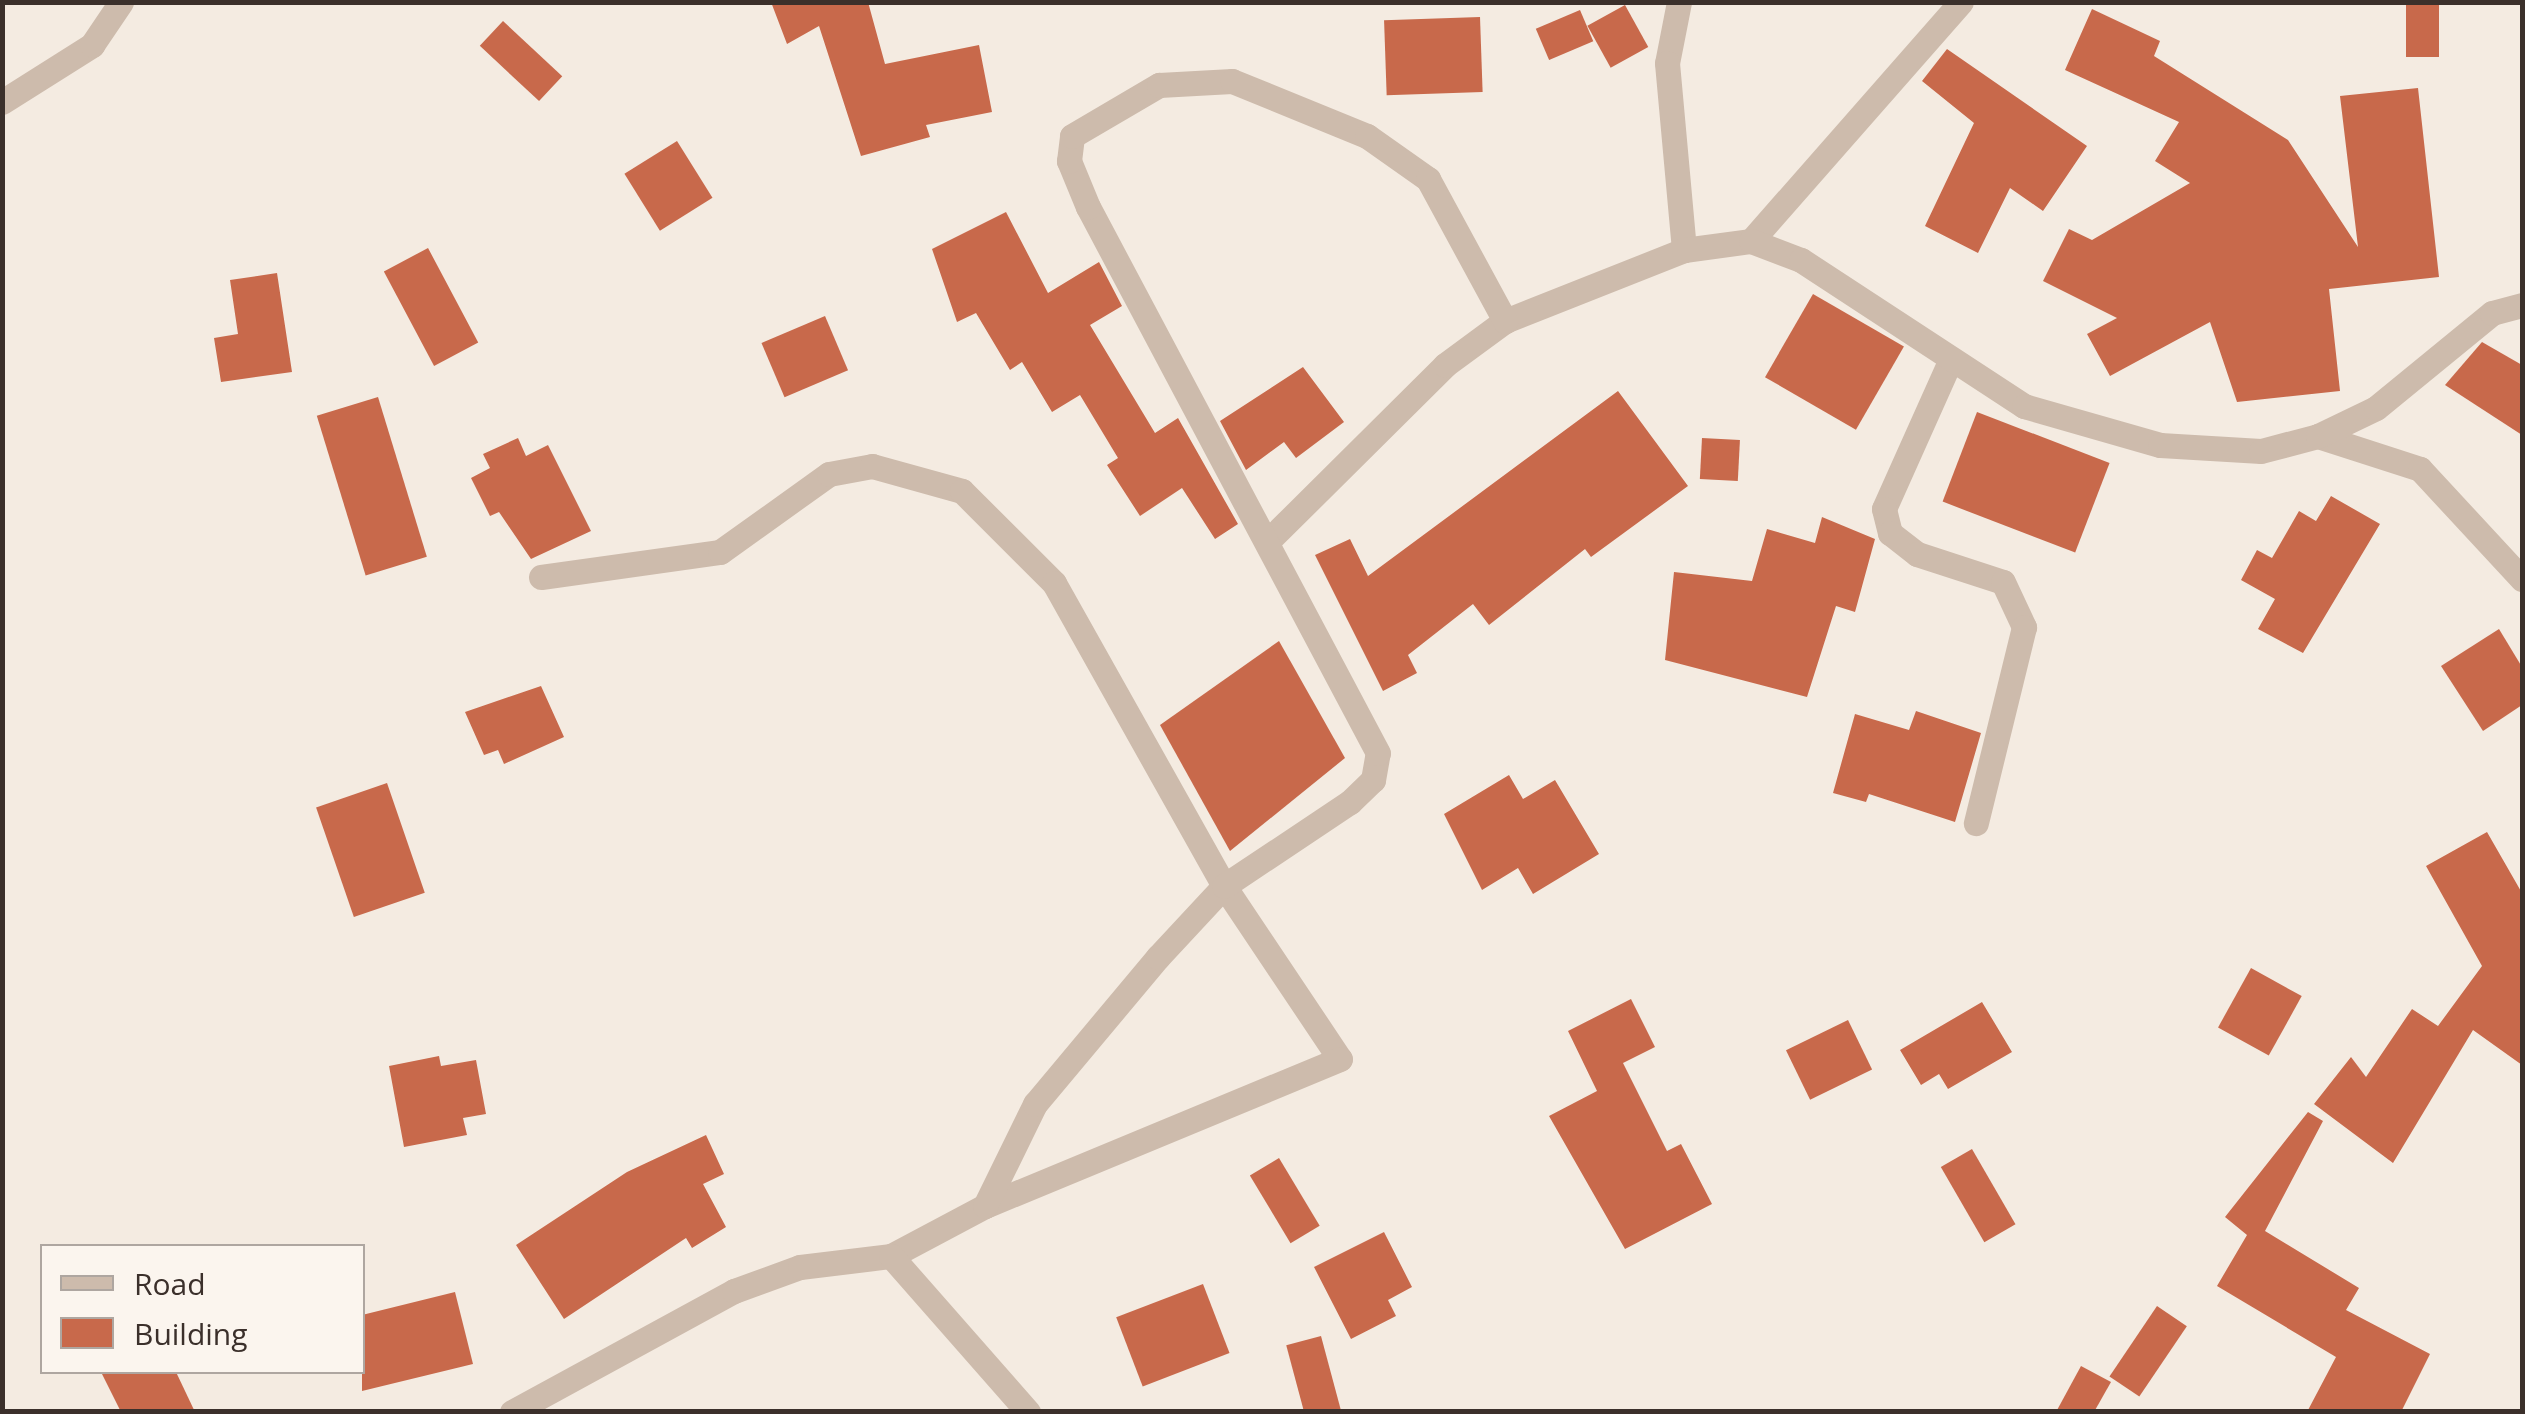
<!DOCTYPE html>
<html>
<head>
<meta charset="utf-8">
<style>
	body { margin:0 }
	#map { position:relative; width:2525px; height:1414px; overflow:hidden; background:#f4ebe1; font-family:"Open Sans",sans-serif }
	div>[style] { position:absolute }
	.building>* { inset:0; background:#c8694b; transform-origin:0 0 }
	.minor>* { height:25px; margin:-12.5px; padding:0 12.5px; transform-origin:12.5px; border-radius:12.5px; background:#cdbbac }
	span { translate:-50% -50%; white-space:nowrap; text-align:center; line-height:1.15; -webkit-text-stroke:9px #fbf5ee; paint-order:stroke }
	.frame { position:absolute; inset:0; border:5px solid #3b302b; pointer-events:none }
	.legend { position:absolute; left:40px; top:1244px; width:325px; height:130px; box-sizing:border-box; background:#fbf5ee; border:2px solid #aea6a0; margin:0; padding:12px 18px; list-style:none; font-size:30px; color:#3b302b }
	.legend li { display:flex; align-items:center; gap:20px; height:50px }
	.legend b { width:50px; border:2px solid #aea6a0 }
</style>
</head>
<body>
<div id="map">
	<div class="building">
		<div style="clip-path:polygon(771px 2px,868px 2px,885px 64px,979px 45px,992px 112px,926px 125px,930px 137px,861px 156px,819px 26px,787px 44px)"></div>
		<div style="left:2406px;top:2px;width:33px;height:55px"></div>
		<div style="left:1625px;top:5px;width:48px;height:43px;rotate:61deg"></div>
		<div style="clip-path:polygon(2092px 9px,2160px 41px,2154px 56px,2288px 140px,2358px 247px,2340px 96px,2418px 88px,2439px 277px,2329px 289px,2340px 391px,2237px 402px,2210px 322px,2110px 376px,2087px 334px,2117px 318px,2043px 281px,2069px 229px,2092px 240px,2190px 183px,2155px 161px,2179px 122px,2065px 70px)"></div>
		<div style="left:1580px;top:10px;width:34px;height:48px;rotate:67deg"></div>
		<div style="left:1480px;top:17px;width:75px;height:96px;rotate:88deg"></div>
		<div style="left:503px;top:21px;width:81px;height:34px;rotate:43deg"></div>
		<div style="clip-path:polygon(1947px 49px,2087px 146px,2043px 211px,2010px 188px,1978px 253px,1925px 226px,1974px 123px,1922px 81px)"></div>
		<div style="left:677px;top:141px;width:67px;height:62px;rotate:58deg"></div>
		<div style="clip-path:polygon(1006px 212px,1048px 293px,1099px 262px,1122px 306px,1090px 325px,1155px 433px,1178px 418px,1238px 524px,1215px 539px,1182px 488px,1140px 516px,1107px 465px,1118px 458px,1080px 395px,1052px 412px,1022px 362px,1010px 370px,976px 313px,957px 322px,932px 249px)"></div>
		<div style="left:428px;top:248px;width:107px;height:50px;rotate:62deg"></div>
		<div style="clip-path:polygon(277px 273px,292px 372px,221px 382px,214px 338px,238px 334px,230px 280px)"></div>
		<div style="left:1813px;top:294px;width:105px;height:96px;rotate:30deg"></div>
		<div style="left:825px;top:316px;width:59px;height:69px;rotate:67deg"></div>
		<div style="clip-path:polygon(2482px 342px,2522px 365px,2522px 435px,2445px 385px)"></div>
		<div style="clip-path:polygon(1303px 367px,1344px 422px,1296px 458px,1284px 442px,1246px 470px,1220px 421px)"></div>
		<div style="clip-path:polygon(1618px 391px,1688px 486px,1591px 557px,1585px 549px,1489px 625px,1473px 604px,1408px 655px,1417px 673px,1383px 691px,1315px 555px,1350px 539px,1368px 576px)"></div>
		<div style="left:378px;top:397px;width:167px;height:64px;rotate:73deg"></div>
		<div style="left:1977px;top:412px;width:142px;height:96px;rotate:21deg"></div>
		<div style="clip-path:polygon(518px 438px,526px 456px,548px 445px,591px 531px,531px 559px,499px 512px,490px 516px,471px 478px,490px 468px,483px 454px)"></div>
		<div style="left:1702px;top:438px;width:38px;height:41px;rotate:3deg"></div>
		<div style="clip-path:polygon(2331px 496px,2380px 524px,2303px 653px,2258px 629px,2275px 599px,2241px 580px,2257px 550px,2272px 558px,2299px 511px,2316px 521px)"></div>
		<div style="clip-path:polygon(1822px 517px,1875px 539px,1855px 612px,1836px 606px,1807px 697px,1665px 660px,1674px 572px,1752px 581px,1767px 529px,1815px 543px)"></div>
		<div style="clip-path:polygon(2499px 629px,2522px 667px,2522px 705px,2483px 731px,2441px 666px)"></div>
		<div style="clip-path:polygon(1279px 641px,1345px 758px,1230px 851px,1160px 725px)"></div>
		<div style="clip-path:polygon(541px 686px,564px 737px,504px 764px,498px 750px,484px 755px,465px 712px)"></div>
		<div style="clip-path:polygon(1916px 711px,1981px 733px,1955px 822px,1869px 794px,1866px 802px,1833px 793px,1855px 714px,1909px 730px)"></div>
		<div style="clip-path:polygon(1509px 775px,1523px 799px,1555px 780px,1599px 854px,1533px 894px,1518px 868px,1482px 890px,1444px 814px)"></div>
		<div style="left:387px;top:783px;width:116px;height:75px;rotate:71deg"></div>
		<div style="clip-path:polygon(2487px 832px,2522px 893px,2522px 1065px,2473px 1030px,2393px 1163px,2314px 1104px,2351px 1057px,2366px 1077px,2412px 1009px,2438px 1026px,2482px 966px,2426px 866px)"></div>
		<div style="left:2251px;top:968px;width:58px;height:68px;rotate:29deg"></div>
		<div style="clip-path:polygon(1631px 999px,1655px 1047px,1623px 1063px,1667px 1151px,1681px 1144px,1712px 1204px,1625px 1249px,1549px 1116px,1597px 1091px,1568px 1031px)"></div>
		<div style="clip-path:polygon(1982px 1002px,2012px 1052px,1948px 1089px,1939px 1074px,1921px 1085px,1900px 1050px)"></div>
		<div style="left:1848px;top:1020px;width:55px;height:69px;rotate:64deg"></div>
		<div style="clip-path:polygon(439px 1056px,441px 1066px,476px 1060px,486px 1114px,463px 1118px,467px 1135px,404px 1147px,389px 1066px)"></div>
		<div style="clip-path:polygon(2308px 1112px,2323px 1121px,2265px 1231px,2359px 1288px,2346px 1310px,2430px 1354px,2401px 1412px,2307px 1412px,2336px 1357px,2217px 1286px,2247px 1235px,2225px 1217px)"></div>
		<div style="clip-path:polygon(706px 1135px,724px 1174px,703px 1184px,726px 1227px,692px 1248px,686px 1238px,564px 1319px,516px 1245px,627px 1172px)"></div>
		<div style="left:1972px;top:1149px;width:87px;height:36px;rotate:60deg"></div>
		<div style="left:1279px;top:1158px;width:79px;height:34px;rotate:59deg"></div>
		<div style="clip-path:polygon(1384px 1232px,1412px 1287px,1388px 1300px,1396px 1316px,1351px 1339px,1314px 1267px)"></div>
		<div style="left:1203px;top:1284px;width:74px;height:93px;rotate:69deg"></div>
		<div style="clip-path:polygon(455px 1292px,473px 1364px,362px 1391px,362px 1315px)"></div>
		<div style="left:2157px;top:1306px;width:36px;height:85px;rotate:34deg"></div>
		<div style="left:1321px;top:1336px;width:79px;height:36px;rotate:75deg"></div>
		<div style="clip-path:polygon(2081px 1366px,2111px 1382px,2094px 1412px,2056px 1412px)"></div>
		<div style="clip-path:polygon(101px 1372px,176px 1372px,195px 1412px,121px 1412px)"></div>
	</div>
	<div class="minor">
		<div style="left:1679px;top:2px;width:62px;rotate:101.1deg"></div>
		<div style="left:1667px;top:63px;width:188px;rotate:84.8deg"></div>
		<div style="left:2px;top:102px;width:107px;rotate:-32.3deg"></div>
		<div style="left:92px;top:45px;width:52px;rotate:-56deg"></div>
		<div style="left:1751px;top:241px;width:318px;rotate:-48.7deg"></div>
		<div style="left:1951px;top:359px;width:164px;rotate:114.1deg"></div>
		<div style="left:1884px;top:509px;width:25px;rotate:76deg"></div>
		<div style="left:1890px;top:533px;width:34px;rotate:38deg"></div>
		<div style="left:1917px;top:554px;width:90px;rotate:18deg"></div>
		<div style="left:2003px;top:582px;width:50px;rotate:65deg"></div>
		<div style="left:2024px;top:627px;width:202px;rotate:103.8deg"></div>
		<div style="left:2318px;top:436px;width:107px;rotate:17.9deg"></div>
		<div style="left:2420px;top:469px;width:150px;rotate:47.2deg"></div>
		<div style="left:1271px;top:538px;width:245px;rotate:-44.8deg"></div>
		<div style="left:1445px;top:365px;width:74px;rotate:-36.3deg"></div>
		<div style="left:1505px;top:321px;width:193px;rotate:-21.6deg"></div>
		<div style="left:1684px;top:250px;width:68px;rotate:-7.7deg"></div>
		<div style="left:1751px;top:241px;width:53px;rotate:20.8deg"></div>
		<div style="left:1801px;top:260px;width:267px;rotate:33.2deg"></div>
		<div style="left:2024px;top:406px;width:141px;rotate:16deg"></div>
		<div style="left:2160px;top:445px;width:101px;rotate:3.4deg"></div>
		<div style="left:2261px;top:451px;width:59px;rotate:-14.7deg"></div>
		<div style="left:2318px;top:436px;width:64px;rotate:-25.8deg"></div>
		<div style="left:2376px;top:408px;width:150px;rotate:-39.3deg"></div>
		<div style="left:2492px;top:313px;width:31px;rotate:-15deg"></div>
		<div style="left:541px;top:577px;width:181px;rotate:-8deg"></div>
		<div style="left:720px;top:552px;width:134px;rotate:-35.6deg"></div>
		<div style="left:829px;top:474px;width:44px;rotate:-10.5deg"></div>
		<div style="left:872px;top:466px;width:93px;rotate:15.5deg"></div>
		<div style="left:962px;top:491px;width:130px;rotate:45deg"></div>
		<div style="left:1054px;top:583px;width:347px;rotate:60.7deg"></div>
		<div style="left:1224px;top:886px;width:208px;rotate:56.2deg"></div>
		<div style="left:1340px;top:1059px;width:384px;rotate:157.5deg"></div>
		<div style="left:985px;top:1206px;width:106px;rotate:152deg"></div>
		<div style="left:985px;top:1206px;width:114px;rotate:-63.9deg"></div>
		<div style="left:1035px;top:1104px;width:192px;rotate:-50.1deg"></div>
		<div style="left:1158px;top:957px;width:97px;rotate:-47.1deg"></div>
		<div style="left:1224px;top:886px;width:151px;rotate:-33.7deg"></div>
		<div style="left:1350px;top:802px;width:32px;rotate:-44deg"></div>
		<div style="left:1373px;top:780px;width:27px;rotate:-80deg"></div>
		<div style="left:1378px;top:753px;width:618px;rotate:-117.97deg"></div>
		<div style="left:1088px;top:207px;width:50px;rotate:-112.4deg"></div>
		<div style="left:1069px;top:161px;width:25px;rotate:-83deg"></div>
		<div style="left:1072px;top:136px;width:101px;rotate:-30.4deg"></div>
		<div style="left:1159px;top:85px;width:73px;rotate:-3.1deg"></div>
		<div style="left:1232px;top:81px;width:146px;rotate:22.2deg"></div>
		<div style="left:1367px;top:136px;width:75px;rotate:35.2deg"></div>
		<div style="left:1428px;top:179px;width:162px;rotate:61.5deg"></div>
		<div style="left:512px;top:1412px;width:253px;rotate:-28.6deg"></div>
		<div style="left:734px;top:1291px;width:70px;rotate:-20deg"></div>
		<div style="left:800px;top:1267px;width:92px;rotate:-6.9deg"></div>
		<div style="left:891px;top:1256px;width:208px;rotate:48.7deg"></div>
	</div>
	<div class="frame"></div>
	<ul class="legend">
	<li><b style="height:12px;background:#cdbbac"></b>Road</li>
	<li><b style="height:28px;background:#c8694b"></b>Building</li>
	</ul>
</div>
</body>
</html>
